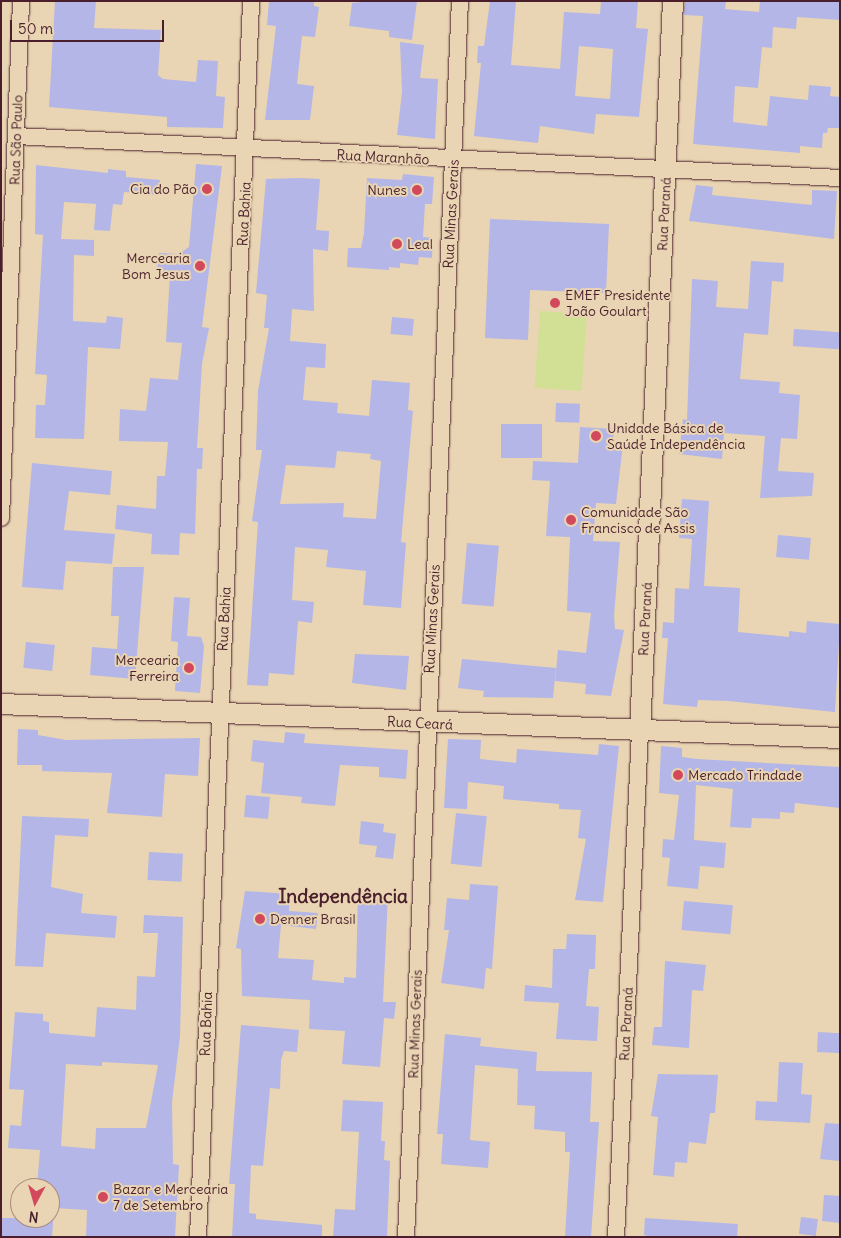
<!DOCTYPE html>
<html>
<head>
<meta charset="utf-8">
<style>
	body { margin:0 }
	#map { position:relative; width:841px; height:1238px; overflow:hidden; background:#e9d5b3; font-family:Delius,sans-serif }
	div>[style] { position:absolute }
	.green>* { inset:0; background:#d1e094; transform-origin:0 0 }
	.building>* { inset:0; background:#b3b6e7; transform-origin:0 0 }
	.roads { filter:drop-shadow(0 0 1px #4a1f2b) drop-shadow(0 0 1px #4a1f2b) }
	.minor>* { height:16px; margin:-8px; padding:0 8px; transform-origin:8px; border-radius:8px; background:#e9d5b3 }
	.tertiary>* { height:20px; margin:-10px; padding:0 10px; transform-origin:10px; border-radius:10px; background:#e9d5b3 }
	.dots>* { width:14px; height:14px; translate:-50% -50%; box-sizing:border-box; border:2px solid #e9d5b3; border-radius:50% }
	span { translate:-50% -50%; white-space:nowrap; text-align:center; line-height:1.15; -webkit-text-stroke:4px #e9d5b3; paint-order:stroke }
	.street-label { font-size:14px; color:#4a1f2b }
	.poi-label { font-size:14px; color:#4a1f2b }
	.right { translate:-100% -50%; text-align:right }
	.left { translate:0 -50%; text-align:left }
	.district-label { font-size:19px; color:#4a1f2b; font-weight:700 }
	.frame { position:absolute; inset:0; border:2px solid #4a1f2b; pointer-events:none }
	.north { position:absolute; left:10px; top:1178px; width:50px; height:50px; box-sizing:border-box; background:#e9d5b3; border:1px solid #a98c7d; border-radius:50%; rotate:186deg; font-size:14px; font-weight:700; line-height:20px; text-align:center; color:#4a1f2b }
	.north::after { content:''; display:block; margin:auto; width:18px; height:22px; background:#d1495b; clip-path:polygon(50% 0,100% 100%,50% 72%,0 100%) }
	.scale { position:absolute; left:10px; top:20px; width:154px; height:22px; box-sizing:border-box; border:2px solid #4a1f2b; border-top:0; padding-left:6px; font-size:15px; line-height:18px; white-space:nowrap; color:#4a1f2b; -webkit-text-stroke:4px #e9d5b3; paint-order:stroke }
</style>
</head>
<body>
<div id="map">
	<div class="green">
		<div style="left:540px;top:311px;width:47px;height:77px;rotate:4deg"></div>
	</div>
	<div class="building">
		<div style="clip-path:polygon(55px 1px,96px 1px,94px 28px,161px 30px,158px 75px,163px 79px,196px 82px,198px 60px,218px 61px,216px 96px,225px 97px,223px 128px,167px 127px,167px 117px,49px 107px)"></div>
		<div style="clip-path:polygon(269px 1px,314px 1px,314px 6px,319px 7px,315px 37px,302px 36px,297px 84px,314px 86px,310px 120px,265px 120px,276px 26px,267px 25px)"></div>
		<div style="clip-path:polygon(370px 1px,417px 1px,412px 40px,389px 37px,389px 31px,349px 26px,352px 3px)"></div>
		<div style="clip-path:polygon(evenodd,490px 1px,516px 1px,511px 65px,560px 69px,564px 12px,600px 14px,601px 1px,638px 1px,636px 28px,648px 29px,639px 117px,596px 114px,594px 134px,540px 126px,538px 143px,474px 136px,481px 63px,477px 63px,478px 46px,484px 46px,490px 1px,579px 46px,613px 49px,610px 99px,575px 96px,579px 46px)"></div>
		<div style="clip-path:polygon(685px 1px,726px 1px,725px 9px,759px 12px,760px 1px,840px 1px,840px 20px,797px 17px,796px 29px,773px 27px,772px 48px,762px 47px,758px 88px,735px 86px,733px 122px,767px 126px,770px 96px,808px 100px,809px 85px,831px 87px,830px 96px,840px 97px,840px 128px,828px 128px,827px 133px,823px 133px,822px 148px,800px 146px,800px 153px,693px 144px,703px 16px,684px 15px)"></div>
		<div style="clip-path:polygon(400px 42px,424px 45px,420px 78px,438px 79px,435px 139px,397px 135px,402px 92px)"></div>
		<div style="clip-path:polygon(196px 164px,222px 166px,202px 327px,209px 328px,202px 364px,197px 448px,203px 448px,202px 469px,197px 469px,195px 534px,180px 533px,179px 555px,151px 554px,152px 534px,115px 529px,117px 505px,156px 509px,157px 476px,165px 476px,168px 442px,119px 441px,120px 409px,146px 411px,150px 378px,178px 380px,182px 343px,166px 342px,170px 274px,157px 272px,159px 253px,179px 254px,189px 247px)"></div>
		<div style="clip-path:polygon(36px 165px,108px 173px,108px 169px,126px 171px,126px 177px,160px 180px,159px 195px,124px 192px,122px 205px,113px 204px,110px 231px,94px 230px,96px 204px,64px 202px,61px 239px,94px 240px,94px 256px,74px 255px,73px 321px,106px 323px,107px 316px,123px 318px,120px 349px,88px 347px,84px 439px,35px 438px,36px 405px,45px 405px,47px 375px,35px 374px,43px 235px,35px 234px)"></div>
		<div style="clip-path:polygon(403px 174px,434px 177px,432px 204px,425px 204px,423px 237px,433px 238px,432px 258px,419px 257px,418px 265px,400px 263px,400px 268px,389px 267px,389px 270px,347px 267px,348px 248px,361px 248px,364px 233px,367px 178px,402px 180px)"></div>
		<div style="clip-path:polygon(evenodd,299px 178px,320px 179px,316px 230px,329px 231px,328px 251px,313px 249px,314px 311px,292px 309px,290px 341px,326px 344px,325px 368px,306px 367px,303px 400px,338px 403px,337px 413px,369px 416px,372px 380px,410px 383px,408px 410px,413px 411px,401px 542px,406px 543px,401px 608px,363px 605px,366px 571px,326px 567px,328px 550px,295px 547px,292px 600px,314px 602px,312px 623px,298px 621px,294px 675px,269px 673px,268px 686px,247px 685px,258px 522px,252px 521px,262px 450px,256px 450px,258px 391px,269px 328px,264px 328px,267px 295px,256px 293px,266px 179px,299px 178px,337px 451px,371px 454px,370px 459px,381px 461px,376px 519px,343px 517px,344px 503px,280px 504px,286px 465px,335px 468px,337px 451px)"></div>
		<div style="clip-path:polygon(696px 185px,713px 187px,712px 195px,812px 205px,812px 190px,837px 191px,834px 239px,689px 221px)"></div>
		<div style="clip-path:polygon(490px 219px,609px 224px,606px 293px,530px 290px,528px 340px,485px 338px)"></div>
		<div style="clip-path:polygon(751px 261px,784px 263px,783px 282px,772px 281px,768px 335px,744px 333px,740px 379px,780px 382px,779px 393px,800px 395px,797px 439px,781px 438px,778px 471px,814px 473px,812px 496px,760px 498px,765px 436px,724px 433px,722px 459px,679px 454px,683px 419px,687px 420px,692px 279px,718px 281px,716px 307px,748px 309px)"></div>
		<div style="left:392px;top:317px;width:22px;height:17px;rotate:5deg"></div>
		<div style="left:794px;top:329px;width:46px;height:17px;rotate:4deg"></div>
		<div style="left:556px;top:403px;width:24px;height:19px;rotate:2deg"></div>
		<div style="left:501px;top:424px;width:41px;height:34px"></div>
		<div style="clip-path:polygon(580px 427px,614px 429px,613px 443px,623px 444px,616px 504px,596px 503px,593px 541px,620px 542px,614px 616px,615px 629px,624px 630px,611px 696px,585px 694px,586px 684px,555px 681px,558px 650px,586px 653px,591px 613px,567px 611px,570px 537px,546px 536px,550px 481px,532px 480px,533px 461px,578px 463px)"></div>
		<div style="clip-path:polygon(32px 463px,112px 471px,110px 495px,69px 491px,64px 530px,115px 534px,112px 564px,66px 561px,63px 590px,22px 587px)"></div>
		<div style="clip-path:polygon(682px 499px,709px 501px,704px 586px,740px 588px,738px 632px,789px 637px,789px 631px,806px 633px,807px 621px,840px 624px,835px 712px,729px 701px,698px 700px,697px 707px,663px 704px,668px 638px,662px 638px,663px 622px,674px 623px,675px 588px,689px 589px,692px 539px,679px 538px)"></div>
		<div style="left:778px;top:535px;width:33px;height:22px;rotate:5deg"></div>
		<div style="left:467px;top:543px;width:32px;height:61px;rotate:5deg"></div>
		<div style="clip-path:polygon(113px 567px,144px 567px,135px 679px,90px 675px,92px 647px,117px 649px,119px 616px,111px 616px)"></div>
		<div style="clip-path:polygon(174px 597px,190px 598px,187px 636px,201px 637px,204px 646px,200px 693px,175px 691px,178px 642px,171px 641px)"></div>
		<div style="left:26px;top:642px;width:29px;height:26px;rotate:6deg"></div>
		<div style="clip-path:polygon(355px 654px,409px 656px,406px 690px,352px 683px)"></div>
		<div style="clip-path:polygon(462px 659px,556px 668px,553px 698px,483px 697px,484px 691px,458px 688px)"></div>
		<div style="clip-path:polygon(18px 729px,38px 730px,38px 735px,66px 740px,200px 738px,198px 776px,165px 774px,162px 817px,107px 813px,112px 773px,42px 771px,42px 765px,17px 765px)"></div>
		<div style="clip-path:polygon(285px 732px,305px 734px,304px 743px,408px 750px,406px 779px,379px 777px,379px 767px,340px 765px,335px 806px,301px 803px,302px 797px,261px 793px,264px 763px,251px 761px,253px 740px,284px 743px)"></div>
		<div style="clip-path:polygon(448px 739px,481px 740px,480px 759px,516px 763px,517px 749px,598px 755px,599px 744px,619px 746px,603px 902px,575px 900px,586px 839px,578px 838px,581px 810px,559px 809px,559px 804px,503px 799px,504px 786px,468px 782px,467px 809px,444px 808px)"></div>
		<div style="clip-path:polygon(661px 746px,682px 748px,682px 757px,697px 759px,840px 767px,840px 808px,795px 803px,794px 813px,780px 812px,780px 819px,752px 818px,751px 828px,730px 827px,733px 789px,696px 785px,694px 840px,726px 843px,724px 868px,700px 866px,698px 889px,667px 886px,670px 858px,662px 857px,663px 839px,674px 840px,679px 795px,659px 793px)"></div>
		<div style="left:246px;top:795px;width:24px;height:22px;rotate:5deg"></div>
		<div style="left:456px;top:813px;width:31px;height:51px;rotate:6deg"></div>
		<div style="clip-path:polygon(22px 816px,89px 819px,88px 837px,55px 835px,51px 887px,83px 894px,81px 913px,117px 916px,115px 938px,46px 933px,43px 967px,15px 966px)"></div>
		<div style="clip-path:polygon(361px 821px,384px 824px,383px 832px,396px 834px,393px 859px,375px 857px,377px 846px,359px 844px)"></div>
		<div style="left:149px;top:852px;width:34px;height:28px;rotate:3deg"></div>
		<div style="clip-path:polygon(470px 884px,498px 886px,492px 969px,486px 968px,484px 989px,441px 983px,449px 930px,444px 930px,447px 898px,469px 900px)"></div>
		<div style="clip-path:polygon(245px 891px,290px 894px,289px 911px,318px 913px,316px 929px,281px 925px,278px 958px,314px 960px,312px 980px,344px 983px,344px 977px,356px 978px,358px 892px,388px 894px,383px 1002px,396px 1002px,394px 1019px,384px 1018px,380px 1067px,342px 1064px,345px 1031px,309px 1029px,310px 1000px,242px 996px,241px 949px,236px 948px)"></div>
		<div style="left:684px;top:901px;width:49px;height:29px;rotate:5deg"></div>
		<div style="clip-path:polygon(evenodd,144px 915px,183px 917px,180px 1036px,172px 1102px,173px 1164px,179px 1165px,175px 1237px,86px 1237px,87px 1210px,54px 1208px,52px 1237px,1px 1237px,1px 1218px,50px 1218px,50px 1188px,27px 1188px,37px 1186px,40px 1150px,8px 1148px,10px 1125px,21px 1126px,24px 1090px,9px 1089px,15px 1012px,43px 1014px,43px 1021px,49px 1022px,49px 1033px,95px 1037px,97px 1007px,136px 1010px,137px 976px,155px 977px,158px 933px,143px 933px,144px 915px,102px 1062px,158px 1065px,146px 1128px,96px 1128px,95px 1149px,61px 1146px,66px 1064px,102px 1066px,102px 1062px)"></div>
		<div style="clip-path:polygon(567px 934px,596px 935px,595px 969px,589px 969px,586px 1006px,599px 1007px,597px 1041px,556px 1039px,559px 1003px,524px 1001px,525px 985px,552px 988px,553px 949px,566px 949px)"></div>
		<div style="clip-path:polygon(665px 961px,706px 965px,703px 991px,692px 990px,689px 1048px,652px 1045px,654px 1027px,662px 1027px)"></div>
		<div style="clip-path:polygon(241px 1025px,299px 1030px,297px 1052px,284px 1051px,281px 1060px,280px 1089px,270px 1088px,263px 1166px,251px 1165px,249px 1213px,256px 1214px,256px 1219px,322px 1225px,322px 1237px,232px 1237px,235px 1184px,229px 1184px)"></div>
		<div style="left:818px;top:1032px;width:22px;height:20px;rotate:3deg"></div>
		<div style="clip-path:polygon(445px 1034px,481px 1038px,480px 1046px,537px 1052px,536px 1071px,592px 1072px,590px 1122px,599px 1122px,591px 1237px,565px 1237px,570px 1152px,565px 1152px,565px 1132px,534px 1129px,535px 1106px,517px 1105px,518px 1069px,475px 1065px,470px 1140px,490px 1142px,488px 1168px,441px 1164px,443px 1134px,437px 1134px)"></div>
		<div style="clip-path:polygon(779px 1062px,803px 1063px,801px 1094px,812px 1095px,810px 1123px,755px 1120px,756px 1101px,777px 1102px)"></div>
		<div style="clip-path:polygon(658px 1074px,718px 1075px,715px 1113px,710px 1113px,706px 1144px,689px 1142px,687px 1163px,675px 1162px,674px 1177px,653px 1175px,658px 1117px,651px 1116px)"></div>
		<div style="clip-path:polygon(343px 1100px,383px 1102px,381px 1141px,385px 1141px,384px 1160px,390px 1161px,387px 1237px,333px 1237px,335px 1209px,355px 1210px,359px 1132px,341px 1131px)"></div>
		<div style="clip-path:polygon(825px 1123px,840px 1124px,840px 1161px,820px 1159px)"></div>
		<div style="clip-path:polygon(824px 1195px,840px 1196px,840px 1223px,822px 1221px)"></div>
		<div style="left:801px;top:1217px;width:17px;height:17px;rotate:7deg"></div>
		<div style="clip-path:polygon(645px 1218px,738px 1224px,737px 1237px,651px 1237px,644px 1235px)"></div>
	</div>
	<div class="roads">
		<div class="minor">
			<div style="left:16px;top:136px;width:825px;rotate:2.92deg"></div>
			<div style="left:1px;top:518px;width:517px;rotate:-87.78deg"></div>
			<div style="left:198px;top:1237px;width:1237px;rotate:-87.54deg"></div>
			<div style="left:406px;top:1237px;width:1237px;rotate:-87.5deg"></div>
			<div style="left:616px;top:1237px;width:507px;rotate:-87.28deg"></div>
		</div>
		<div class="tertiary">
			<div style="left:1px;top:704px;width:840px;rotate:2.32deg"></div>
			<div style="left:640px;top:731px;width:731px;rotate:-87.41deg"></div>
		</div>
	</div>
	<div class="dots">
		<div style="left:207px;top:189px;background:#d1495b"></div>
		<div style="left:417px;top:190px;background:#d1495b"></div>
		<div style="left:397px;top:244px;background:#d1495b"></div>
		<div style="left:200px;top:266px;background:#d1495b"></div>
		<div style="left:555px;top:303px;background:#d1495b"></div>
		<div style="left:596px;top:436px;background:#d1495b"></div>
		<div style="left:571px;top:520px;background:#d1495b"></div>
		<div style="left:189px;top:668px;background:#d1495b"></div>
		<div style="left:678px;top:775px;background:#d1495b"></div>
		<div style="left:260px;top:919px;background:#d1495b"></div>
		<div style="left:103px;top:1197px;background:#d1495b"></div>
	</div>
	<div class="street-label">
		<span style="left:16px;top:140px;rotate:-88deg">Rua São Paulo</span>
		<span style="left:383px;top:157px;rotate:3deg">Rua Maranhão</span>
		<span style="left:244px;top:214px;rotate:-87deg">Rua Bahia</span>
		<span style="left:451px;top:214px;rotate:-87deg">Rua Minas Gerais</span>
		<span style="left:664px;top:214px;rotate:-87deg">Rua Paraná</span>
		<span style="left:224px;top:619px;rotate:-87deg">Rua Bahia</span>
		<span style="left:432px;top:619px;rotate:-87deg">Rua Minas Gerais</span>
		<span style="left:645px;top:619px;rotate:-87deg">Rua Paraná</span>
		<span style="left:420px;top:723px;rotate:3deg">Rua Ceará</span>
		<span style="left:206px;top:1024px;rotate:-88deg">Rua Bahia</span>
		<span style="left:415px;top:1024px;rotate:-88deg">Rua Minas Gerais</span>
		<span style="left:626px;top:1024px;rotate:-87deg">Rua Paraná</span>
	</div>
	<div class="poi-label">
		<span class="right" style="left:197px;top:189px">Cia do Pão</span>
		<span class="right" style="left:407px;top:190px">Nunes</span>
		<span class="left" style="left:407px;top:244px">Leal</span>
		<span class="right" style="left:190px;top:266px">Mercearia<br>Bom Jesus</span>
		<span class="left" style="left:565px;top:303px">EMEF Presidente<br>João Goulart</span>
		<span class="left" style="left:607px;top:436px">Unidade Básica de<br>Saúde Independência</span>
		<span class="left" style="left:581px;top:520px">Comunidade São<br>Francisco de Assis</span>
		<span class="right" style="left:179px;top:668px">Mercearia<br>Ferreira</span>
		<span class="left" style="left:688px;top:775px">Mercado Trindade</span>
		<span class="left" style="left:270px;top:919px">Denner Brasil</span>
		<span class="left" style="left:113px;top:1197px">Bazar e Mercearia<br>7 de Setembro</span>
	</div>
	<div class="district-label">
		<span style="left:343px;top:897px">Independência</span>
	</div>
	<div class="frame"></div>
	<div class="north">N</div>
	<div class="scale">50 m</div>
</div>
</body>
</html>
